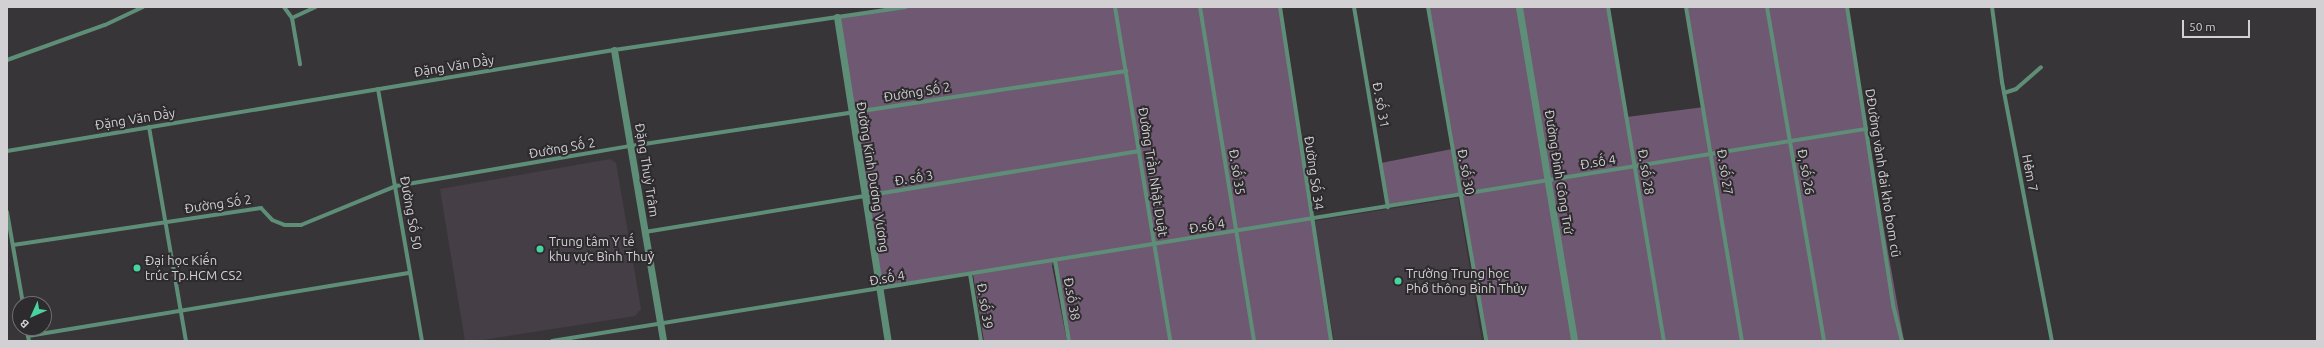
<!DOCTYPE html>
<html>
<head>
<meta charset="utf-8">
<style>
	body { margin:0 }
	#map { position:relative; width:2324px; height:348px; overflow:hidden; background:#383538; font-family:Ubuntu,sans-serif }
	div>[style] { position:absolute }
	.built>* { inset:0; background:#453e46 }
	.green>* { inset:0; background:#6f5871 }
	.minor>* { height:4px; margin:-2px; padding:0 2px; transform-origin:2px; border-radius:2px; background:#5e8e78 }
	.tertiary>* { height:7px; margin:-3.5px; padding:0 3.5px; transform-origin:3.5px; border-radius:3.5px; background:#5e8e78 }
	.dots>* { width:11px; height:11px; translate:-50% -50%; box-sizing:border-box; border:2px solid #2e2b2e; border-radius:50% }
	span { translate:-50% -50%; white-space:nowrap; text-align:center; line-height:1.15; -webkit-text-stroke:4px #2e2b2e; paint-order:stroke }
	.street-label { font-size:13px; color:#d2d0d2 }
	.poi-label { font-size:13px; color:#d2d0d2 }
	.left { translate:0 -50%; text-align:left }
	.frame { position:absolute; inset:0; border:8px solid #d2d0d2; pointer-events:none }
	.north { position:absolute; left:12px; top:296px; width:40px; height:40px; box-sizing:border-box; background:#2e2b2e; border:1px solid #706d70; border-radius:50%; rotate:225deg; font-size:11px; font-weight:700; line-height:16px; text-align:center; color:#d2d0d2 }
	.north::after { content:''; display:block; margin:auto; width:14px; height:18px; background:#47d49e; clip-path:polygon(50% 0,100% 100%,50% 72%,0 100%) }
	.scale { position:absolute; left:2182px; top:20px; width:68px; height:18px; box-sizing:border-box; border:2px solid #d2d0d2; border-top:0; padding-left:5px; font-size:12px; line-height:14px; white-space:nowrap; color:#d2d0d2; -webkit-text-stroke:3px #2e2b2e; paint-order:stroke }
</style>
</head>
<body>
<div id="map">
	<div class="built">
		<div style="clip-path:polygon(610px 159px,616px 163px,641px 309px,635px 316px,476px 341px,465px 341px,440px 189px)"></div>
		<div style="clip-path:polygon(1458px 198px,1482px 341px,1334px 341px,1314px 221px)"></div>
	</div>
	<div class="green">
		<div style="clip-path:polygon(913px 7px,1280px 7px,1331px 341px,1068px 341px,1053px 262px,1052px 266px,1067px 341px,984px 341px,973px 274px,878px 289px,837px 17px)"></div>
		<div style="clip-path:polygon(1428px 7px,1608px 7px,1627px 117px,1704px 107px,1686px 7px,1847px 7px,1866px 129px,1904px 341px,1486px 341px,1460px 195px,1388px 207px,1381px 163px,1452px 149px)"></div>
	</div>
	<div class="minor">
		<div style="left:284px;top:7px;width:14px;rotate:54deg"></div>
		<div style="left:292px;top:18px;width:26px;rotate:-25deg"></div>
		<div style="left:1115px;top:7px;width:338px;rotate:80.6deg"></div>
		<div style="left:1200px;top:7px;width:338px;rotate:80.8deg"></div>
		<div style="left:1280px;top:7px;width:338px;rotate:81.3deg"></div>
		<div style="left:1354px;top:7px;width:203px;rotate:80.4deg"></div>
		<div style="left:1428px;top:7px;width:339px;rotate:80.1deg"></div>
		<div style="left:1608px;top:7px;width:339px;rotate:80.5deg"></div>
		<div style="left:1686px;top:7px;width:339px;rotate:80.5deg"></div>
		<div style="left:1767px;top:7px;width:339px;rotate:80.3deg"></div>
		<div style="left:1847px;top:7px;width:302px;rotate:81.2deg"></div>
		<div style="left:1893px;top:305px;width:37px;rotate:76deg"></div>
		<div style="left:1992px;top:7px;width:76px;rotate:82.4deg"></div>
		<div style="left:2002px;top:82px;width:264px;rotate:79.1deg"></div>
		<div style="left:292px;top:18px;width:47px;rotate:80.1deg"></div>
		<div style="left:7px;top:60px;width:104px;rotate:-19.7deg"></div>
		<div style="left:105px;top:25px;width:42px;rotate:-25.3deg"></div>
		<div style="left:378px;top:89px;width:256px;rotate:80.1deg"></div>
		<div style="left:2004px;top:93px;width:13px;rotate:-18deg"></div>
		<div style="left:2016px;top:89px;width:33px;rotate:-41deg"></div>
		<div style="left:149px;top:127px;width:217px;rotate:80.2deg"></div>
		<div style="left:7px;top:151px;width:615px;rotate:-9.45deg"></div>
		<div style="left:614px;top:50px;width:295px;rotate:-8.4deg"></div>
		<div style="left:7px;top:212px;width:93px;rotate:80.1deg"></div>
		<div style="left:645px;top:232px;width:501px;rotate:-9.31deg"></div>
		<div style="left:13px;top:245px;width:251px;rotate:-8.5deg"></div>
		<div style="left:261px;top:208px;width:16px;rotate:47deg"></div>
		<div style="left:272px;top:220px;width:14px;rotate:21deg"></div>
		<div style="left:285px;top:225px;width:16px"></div>
		<div style="left:301px;top:225px;width:103px;rotate:-22.3deg"></div>
		<div style="left:396px;top:186px;width:238px;rotate:-9.7deg"></div>
		<div style="left:631px;top:146px;width:501px;rotate:-8.62deg"></div>
		<div style="left:1055px;top:260px;width:82px;rotate:80.2deg"></div>
		<div style="left:970px;top:274px;width:68px;rotate:80.7deg"></div>
		<div style="left:26px;top:328px;width:13px;rotate:77deg"></div>
		<div style="left:28px;top:336px;width:387px;rotate:-9.4deg"></div>
		<div style="left:552px;top:341px;width:1331px;rotate:-9.17deg"></div>
	</div>
	<div class="tertiary">
		<div style="left:1519px;top:7px;width:338px;rotate:80.6deg"></div>
		<div style="left:837px;top:17px;width:328px;rotate:81.1deg"></div>
		<div style="left:614px;top:50px;width:295px;rotate:80.4deg"></div>
	</div>
	<div class="dots">
		<div style="left:540px;top:249px;background:#47d49e"></div>
		<div style="left:137px;top:268px;background:#47d49e"></div>
		<div style="left:1398px;top:281px;background:#47d49e"></div>
	</div>
	<div class="street-label">
		<span style="left:454px;top:66px;rotate:-9deg">Đặng Văn Dầy</span>
		<span style="left:917px;top:92px;rotate:-9deg">Đường Số 2</span>
		<span style="left:1381px;top:105px;rotate:80deg">Đ. số 31</span>
		<span style="left:135px;top:119px;rotate:-9deg">Đặng Văn Dầy</span>
		<span style="left:562px;top:148px;rotate:-10deg">Đường Số 2</span>
		<span style="left:1598px;top:162px;rotate:-9deg">Đ.số 4</span>
		<span style="left:647px;top:170px;rotate:81deg">Đặng Thuỳ Trâm</span>
		<span style="left:1153px;top:172px;rotate:81deg">Đường Trần Nhật Duật</span>
		<span style="left:1237px;top:172px;rotate:81deg">Đ. số 35</span>
		<span style="left:1466px;top:172px;rotate:80deg">Đ. số 30</span>
		<span style="left:1559px;top:172px;rotate:81deg">Đường Đinh Công Trứ</span>
		<span style="left:1646px;top:172px;rotate:81deg">Đ. số 28</span>
		<span style="left:1725px;top:172px;rotate:81deg">Đ. số 27</span>
		<span style="left:1806px;top:172px;rotate:80deg">Đ, số 26</span>
		<span style="left:1314px;top:173px;rotate:82deg">Đường Số 34</span>
		<span style="left:1883px;top:173px;rotate:81deg">DĐường vành đai kho bom cũ</span>
		<span style="left:2030px;top:173px;rotate:79deg">Hẻm 7</span>
		<span style="left:873px;top:177px;rotate:81deg">Đường Kinh Dương Vương</span>
		<span style="left:914px;top:178px;rotate:-9deg">Đ. số 3</span>
		<span style="left:218px;top:204px;rotate:-8deg">Đường Số 2</span>
		<span style="left:411px;top:213px;rotate:80deg">Đường Số 50</span>
		<span style="left:1207px;top:226px;rotate:-9deg">Đ.số 4</span>
		<span style="left:887px;top:278px;rotate:-10deg">Đ.số 4</span>
		<span style="left:1072px;top:299px;rotate:80deg">Đ.số 38</span>
		<span style="left:985px;top:306px;rotate:81deg">Đ. số 39</span>
	</div>
	<div class="poi-label">
		<span class="left" style="left:549px;top:249px">Trung tâm Y tế<br>khu vực Bình Thuỷ</span>
		<span class="left" style="left:145px;top:268px">Đại học Kiến<br>trúc Tp.HCM CS2</span>
		<span class="left" style="left:1406px;top:281px">Trường Trung học<br>Phổ thông Bình Thủy</span>
	</div>
	<div class="frame"></div>
	<div class="north">B</div>
	<div class="scale">50 m</div>
</div>
</body>
</html>
